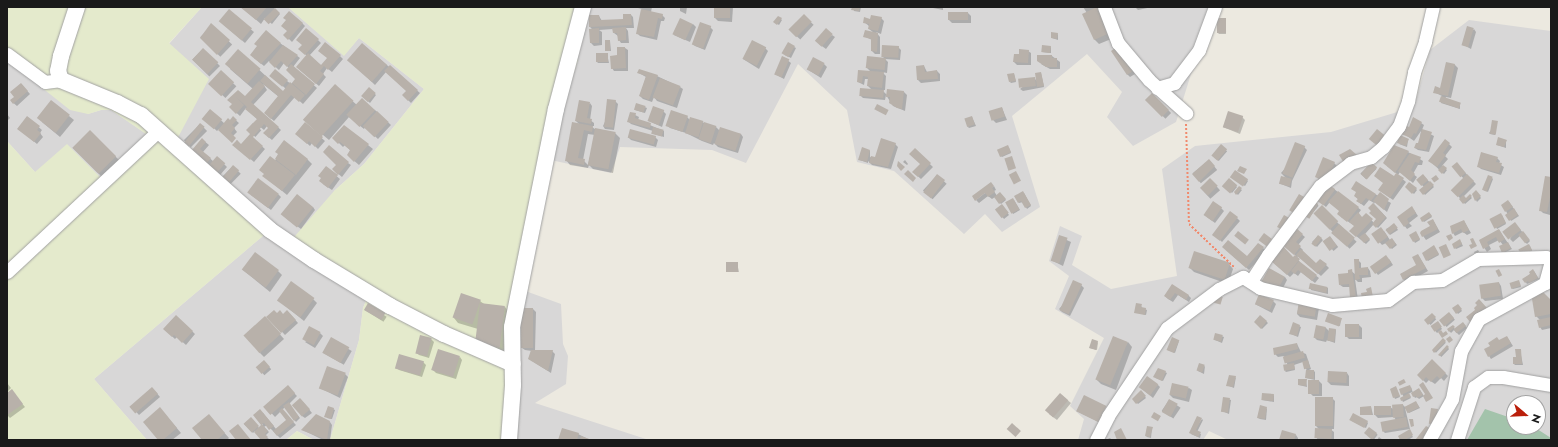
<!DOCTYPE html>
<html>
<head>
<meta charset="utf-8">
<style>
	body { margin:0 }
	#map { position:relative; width:1558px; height:447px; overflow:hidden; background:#ece9e0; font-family:Jost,sans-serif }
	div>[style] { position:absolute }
	.residential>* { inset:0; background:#d8d7d7 }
	.farmland>* { inset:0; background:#e4eacc }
	.cemetery>* { inset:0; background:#a3c3ab }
	.shadow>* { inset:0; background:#0003; transform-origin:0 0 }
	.building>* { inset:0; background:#b8b1aa; transform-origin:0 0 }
	.path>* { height:2px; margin-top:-1px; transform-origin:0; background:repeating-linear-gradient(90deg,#f1896c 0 2px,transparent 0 4px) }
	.roads { filter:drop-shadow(0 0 1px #a1a1a1) drop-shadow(0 0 1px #a1a1a1) }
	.minor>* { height:13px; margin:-6.5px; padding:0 6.5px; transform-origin:6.5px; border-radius:6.5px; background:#fff }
	.tertiary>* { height:16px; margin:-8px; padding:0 8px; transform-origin:8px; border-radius:8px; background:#fff }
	span { translate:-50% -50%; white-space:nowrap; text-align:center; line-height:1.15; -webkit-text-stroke:3px #fff; paint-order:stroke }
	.frame { position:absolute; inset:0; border:8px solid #1a1a1a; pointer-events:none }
	.north { position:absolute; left:1506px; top:395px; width:40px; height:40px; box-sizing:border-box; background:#fff; border:1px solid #a3a3a3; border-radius:50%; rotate:109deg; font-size:11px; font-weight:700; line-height:16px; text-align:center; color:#1a1a1a }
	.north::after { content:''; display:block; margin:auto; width:14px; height:18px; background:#ba1f0b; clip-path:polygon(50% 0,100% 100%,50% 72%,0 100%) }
</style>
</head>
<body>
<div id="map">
	<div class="residential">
		<div style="clip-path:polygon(202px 7px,288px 7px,344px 55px,359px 38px,424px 89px,364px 164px,334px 191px,369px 293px,363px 308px,359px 340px,330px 440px,314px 440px,297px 431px,286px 440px,147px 440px,94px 379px,270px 230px,174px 145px,169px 44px)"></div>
		<div style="clip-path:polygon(579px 7px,1212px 7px,1176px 122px,1133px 146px,1107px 117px,1122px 92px,1087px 54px,1012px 116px,1040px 207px,1002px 232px,985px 214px,964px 234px,894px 171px,857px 162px,847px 110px,798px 64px,746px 163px,712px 150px,620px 147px,611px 173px,546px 159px,578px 60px)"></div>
		<div style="clip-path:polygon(evenodd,1469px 20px,1551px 31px,1551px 440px,1228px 440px,1209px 431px,1203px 440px,1078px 440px,1084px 419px,1070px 406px,1104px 338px,1055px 309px,1069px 276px,1049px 261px,1060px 226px,1082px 236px,1072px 265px,1111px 289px,1177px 276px,1162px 169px,1195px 146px,1331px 132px,1414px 107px,1430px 50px,1469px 20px,1514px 403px,1538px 403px,1538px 427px,1514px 427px,1514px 403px)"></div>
		<div style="clip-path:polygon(7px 60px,88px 114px,101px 110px,111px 110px,147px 134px,101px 178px,35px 172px,7px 141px)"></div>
		<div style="clip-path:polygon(520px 289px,561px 304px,563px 344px,568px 356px,566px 384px,535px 403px,649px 440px,509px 440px)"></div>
	</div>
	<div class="farmland">
		<div style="clip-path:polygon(7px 7px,202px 7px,169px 43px,209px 79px,174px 145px,270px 230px,94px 379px,147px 440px,7px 440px,7px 141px,35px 172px,67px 144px,101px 178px,146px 134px,111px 110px,101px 110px,88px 114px,70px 110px,7px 60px)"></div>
		<div style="clip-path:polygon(288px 7px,579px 7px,578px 60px,546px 159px,520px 289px,509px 440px,330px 440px,359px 340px,363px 308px,369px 293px,289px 243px,334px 191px,364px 164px,424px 89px,359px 38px,344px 56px)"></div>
		<div style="clip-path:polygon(297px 431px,314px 440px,286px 440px)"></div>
	</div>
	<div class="cemetery">
		<div style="clip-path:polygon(1485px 409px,1514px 419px,1514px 427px,1534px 427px,1551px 438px,1551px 440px,1467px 440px)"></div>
	</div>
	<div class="shadow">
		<div style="clip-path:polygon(241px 7px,275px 7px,274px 8px,280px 14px,272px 24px,265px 18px,261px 24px)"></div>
		<div style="clip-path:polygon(634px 7px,652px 7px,651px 12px,662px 15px,665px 18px,664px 21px,661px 21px,657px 40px,640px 36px,637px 33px,642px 9px)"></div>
		<div style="clip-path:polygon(680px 7px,687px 7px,686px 14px,680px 11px)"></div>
		<div style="clip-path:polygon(715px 7px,733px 7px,732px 22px,718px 21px,715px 18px)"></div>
		<div style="clip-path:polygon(853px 7px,861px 7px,860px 12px,854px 11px)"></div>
		<div style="clip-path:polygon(928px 7px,943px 7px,943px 10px)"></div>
		<div style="clip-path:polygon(1083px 7px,1102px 7px,1116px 37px,1099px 44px,1095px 40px,1087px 13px)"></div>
		<div style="clip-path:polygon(1135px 7px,1152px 7px,1138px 10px)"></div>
		<div style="clip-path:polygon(229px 11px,254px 32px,245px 43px,223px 24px)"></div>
		<div style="clip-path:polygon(949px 13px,968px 13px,971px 16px,971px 23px,952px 23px,949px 20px)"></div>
		<div style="clip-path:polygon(631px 15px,633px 17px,634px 28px,626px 28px,628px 31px,629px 43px,621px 43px,619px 40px,618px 36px,614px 33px,613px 29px,599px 30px,602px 32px,602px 45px,594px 46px,591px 43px,593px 30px,590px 27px,599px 16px,602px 21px,624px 20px)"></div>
		<div style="left:804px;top:16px;width:13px;height:20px;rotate:42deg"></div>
		<div style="clip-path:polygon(778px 17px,782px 20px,779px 25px,776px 23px)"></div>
		<div style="clip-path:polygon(881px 18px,884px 21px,881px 34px,876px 32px,880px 37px,880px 54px,875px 54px,872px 51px,872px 40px,864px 36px,874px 33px,869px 29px,869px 26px,864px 22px)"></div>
		<div style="clip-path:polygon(1225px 19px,1226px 34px,1219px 34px,1218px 33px)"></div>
		<div style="clip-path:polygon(302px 23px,305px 26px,292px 42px,285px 35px)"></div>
		<div style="clip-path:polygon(693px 24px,696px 27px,690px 42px,674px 35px)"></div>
		<div style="left:212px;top:25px;width:28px;height:17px;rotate:44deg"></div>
		<div style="clip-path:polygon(710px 27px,713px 30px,705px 50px,695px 46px,693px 44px)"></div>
		<div style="clip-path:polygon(1474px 29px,1476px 32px,1471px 49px,1462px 44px)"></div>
		<div style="clip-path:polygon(1058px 34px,1058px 40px,1052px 38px)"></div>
		<div style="clip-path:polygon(832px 35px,835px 37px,826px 49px,819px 44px)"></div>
		<div style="clip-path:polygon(318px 40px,321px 43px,309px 56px,322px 66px,340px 56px,343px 59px,332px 72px,327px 68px,323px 74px,326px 77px,319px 86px,300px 70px,307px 56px,300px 49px,303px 45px)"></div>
		<div style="clip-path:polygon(610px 41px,611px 51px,607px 51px,606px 50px)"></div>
		<div style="clip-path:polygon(280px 43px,300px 58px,293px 67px,317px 88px,303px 104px,295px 97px,274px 121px,268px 116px,279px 97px,263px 84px,267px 90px,253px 105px,281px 130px,272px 140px,267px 136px,269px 128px,267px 126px,264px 130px,258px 125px,258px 120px,246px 108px,240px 116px,230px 107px,233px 104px,233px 95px,245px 98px,253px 89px,230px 69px,238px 50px,283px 92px,286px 89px,274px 78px,287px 81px,291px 84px,297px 79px,289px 68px,284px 63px,279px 70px,269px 61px,264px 66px,254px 58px)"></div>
		<div style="clip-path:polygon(362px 44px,420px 93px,411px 103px,403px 95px,407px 91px,386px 72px,375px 85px,349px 60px)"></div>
		<div style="clip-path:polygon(788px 44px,796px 48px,791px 58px,785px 55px)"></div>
		<div style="clip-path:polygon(898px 47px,901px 50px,900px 60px,885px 59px,888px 62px,887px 73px,882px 72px,886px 76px,885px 90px,882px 90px,887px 95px,904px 92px,907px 95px,905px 111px,893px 106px,886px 95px,885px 100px,863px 98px,860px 95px,872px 90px,868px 86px,869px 79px,865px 79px,864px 85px,858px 82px,859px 71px,871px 72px,867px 68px,885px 59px,882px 56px)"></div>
		<div style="clip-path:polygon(1051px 47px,1051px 53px,1042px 52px)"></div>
		<div style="clip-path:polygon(1118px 47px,1135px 74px,1130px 77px,1127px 74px)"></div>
		<div style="clip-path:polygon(625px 48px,628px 50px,628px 71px,614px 71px,612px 68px)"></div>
		<div style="clip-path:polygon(765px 48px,768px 51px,759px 69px,743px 59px)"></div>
		<div style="left:203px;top:49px;width:24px;height:15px;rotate:45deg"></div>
		<div style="clip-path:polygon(1028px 51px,1031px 53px,1031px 65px,1017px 65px,1014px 62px,1020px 55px)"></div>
		<div style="clip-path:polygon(607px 54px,609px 63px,597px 63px)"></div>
		<div style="clip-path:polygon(1052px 56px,1060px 62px,1060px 69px,1050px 69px,1041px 64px)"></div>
		<div style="clip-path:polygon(783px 57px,791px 63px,784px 79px,775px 74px)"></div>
		<div style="clip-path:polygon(824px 64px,827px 67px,821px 78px,807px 69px)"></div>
		<div style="clip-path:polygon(1447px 64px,1455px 65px,1458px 68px,1451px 98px,1446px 97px,1445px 99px,1460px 104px,1460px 109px,1441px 103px,1442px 96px,1434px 92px,1441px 89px)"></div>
		<div style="clip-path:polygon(924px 66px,927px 72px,937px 71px,940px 74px,940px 81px,921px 83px,918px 80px,917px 67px)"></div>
		<div style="left:221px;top:72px;width:21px;height:16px;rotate:43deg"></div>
		<div style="clip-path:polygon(639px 73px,657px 76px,680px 87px,683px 89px,677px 108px,657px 101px,654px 97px,652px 102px,643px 99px,640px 96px,646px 77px)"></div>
		<div style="clip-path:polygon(1041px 73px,1044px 87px,1023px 91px,1020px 89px,1034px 78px,1037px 81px)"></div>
		<div style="clip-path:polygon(1014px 74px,1016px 82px,1011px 83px,1010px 82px)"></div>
		<div style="clip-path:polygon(21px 84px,30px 94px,17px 106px,11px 101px,16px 97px)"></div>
		<div style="clip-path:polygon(335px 86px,357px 105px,375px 110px,391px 125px,378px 139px,365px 127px,364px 129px,349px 117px,329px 140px,310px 124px)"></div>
		<div style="clip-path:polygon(369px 89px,376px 95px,370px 103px,362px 96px)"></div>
		<div style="left:1152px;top:94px;width:27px;height:8px;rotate:45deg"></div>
		<div style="clip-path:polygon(615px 101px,618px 104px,614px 130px,605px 129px,603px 126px)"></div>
		<div style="clip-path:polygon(evenodd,590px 103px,592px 106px,590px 120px,594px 123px,594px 126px,591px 126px,596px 130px,615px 133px,620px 138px,613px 173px,593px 169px,589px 165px,588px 168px,570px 165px,566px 160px,580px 125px,576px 121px,590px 103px,588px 134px,595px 135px,588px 165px,583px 160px,588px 134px)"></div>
		<div style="clip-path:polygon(637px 104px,647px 108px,645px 113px,635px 110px)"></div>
		<div style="clip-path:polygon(1002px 108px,1007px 120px,996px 123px,993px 120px)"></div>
		<div style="clip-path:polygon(210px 110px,225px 124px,233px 118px,239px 123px,234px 128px,237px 132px,233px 136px,222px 133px,219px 129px,217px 131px,203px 118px)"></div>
		<div style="clip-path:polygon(663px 111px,666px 114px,662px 127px,649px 121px)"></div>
		<div style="clip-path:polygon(631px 113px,639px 117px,638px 120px,664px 131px,664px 137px,654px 134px,653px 131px,631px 124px,628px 121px)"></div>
		<div style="clip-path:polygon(7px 114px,10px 118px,7px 121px)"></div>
		<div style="clip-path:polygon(69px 116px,74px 120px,60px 137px,42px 122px)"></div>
		<div style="clip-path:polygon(27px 117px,42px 130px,40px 133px,43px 137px,37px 144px,21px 131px)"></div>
		<div style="clip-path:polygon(687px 117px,690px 120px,690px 118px,716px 127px,720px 131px,741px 134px,743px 137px,738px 153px,718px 147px,714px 143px,713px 145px,702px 141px,686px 133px,670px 128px,667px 125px)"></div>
		<div style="clip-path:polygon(972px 117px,976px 126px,969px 128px,968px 127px)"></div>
		<div style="clip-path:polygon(1242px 117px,1245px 120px,1240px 134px,1223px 127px)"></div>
		<div style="clip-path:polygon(1497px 122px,1495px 135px,1490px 134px,1489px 133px)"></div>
		<div style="left:253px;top:123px;width:11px;height:9px;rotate:41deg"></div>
		<div style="clip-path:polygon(305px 123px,325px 141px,318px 149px,312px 143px,310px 146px,299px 136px)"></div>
		<div style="clip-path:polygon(1421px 123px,1424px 125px,1422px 130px,1434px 136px,1429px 152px,1418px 150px,1415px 148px,1419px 145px,1421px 131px,1414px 141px,1403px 133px)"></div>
		<div style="left:200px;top:124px;width:10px;height:23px;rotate:45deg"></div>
		<div style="clip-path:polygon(344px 126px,373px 149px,359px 165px,352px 159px,351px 151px,345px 145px,343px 147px,334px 138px)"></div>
		<div style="left:90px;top:131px;width:42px;height:24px;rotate:45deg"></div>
		<div style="clip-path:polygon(250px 136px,265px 149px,254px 162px,234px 145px,237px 140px,241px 146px)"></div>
		<div style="clip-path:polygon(628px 137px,655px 137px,658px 140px,656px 147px,631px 140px)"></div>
		<div style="clip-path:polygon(203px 140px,209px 145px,203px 152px,214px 162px,218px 158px,227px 167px,220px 175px,193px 150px)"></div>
		<div style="clip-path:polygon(1408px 140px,1407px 147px,1399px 144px)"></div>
		<div style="clip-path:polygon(1445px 140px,1452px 147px,1445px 156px,1448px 159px,1442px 166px,1447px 170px,1444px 174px,1433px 164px)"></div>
		<div style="clip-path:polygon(1506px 140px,1506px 148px,1497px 145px)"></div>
		<div style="clip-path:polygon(895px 144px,898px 147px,891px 169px,872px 165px,868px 161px,868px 163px,860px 160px,863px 149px,870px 151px,870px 157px,875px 159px)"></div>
		<div style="left:1221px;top:146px;width:8px;height:13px;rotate:40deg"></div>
		<div style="clip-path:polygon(1304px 147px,1307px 150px,1292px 181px,1291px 188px,1281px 184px,1287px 179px,1281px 173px)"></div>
		<div style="clip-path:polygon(1009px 148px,1011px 153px,1002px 157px,1001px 156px)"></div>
		<div style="clip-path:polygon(915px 150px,933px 167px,921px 179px,913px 172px,921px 164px)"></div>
		<div style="clip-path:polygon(1408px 152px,1423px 161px,1422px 165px,1418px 165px,1413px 174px,1417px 177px,1413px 183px,1400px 172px,1398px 175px,1406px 182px,1393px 200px,1382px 192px,1397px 174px,1387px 166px)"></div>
		<div style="clip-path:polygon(279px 155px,307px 159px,312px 164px,287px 195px,264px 176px)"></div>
		<div style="clip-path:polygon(1497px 158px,1500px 161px,1499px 164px,1504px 167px,1501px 175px,1481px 169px,1478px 166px)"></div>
		<div style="clip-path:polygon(905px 160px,908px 164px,907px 165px,903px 162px)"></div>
		<div style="left:1209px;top:160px;width:13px;height:21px;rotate:51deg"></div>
		<div style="clip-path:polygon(348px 163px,351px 165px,342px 177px,336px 172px,337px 165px)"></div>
		<div style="left:1334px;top:163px;width:4px;height:23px;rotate:45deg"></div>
		<div style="left:1371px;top:163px;width:8px;height:15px;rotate:45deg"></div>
		<div style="clip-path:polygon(1457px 164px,1476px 184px,1464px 196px,1466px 199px,1470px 196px,1472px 198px,1465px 204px,1453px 190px,1464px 179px,1453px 167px)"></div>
		<div style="left:233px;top:166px;width:11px;height:15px;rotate:45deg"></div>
		<div style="clip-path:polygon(326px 167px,340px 179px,332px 190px,323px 184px)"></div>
		<div style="left:937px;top:175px;width:13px;height:21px;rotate:42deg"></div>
		<div style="clip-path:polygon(1423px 175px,1434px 187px,1425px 195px,1421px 190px,1424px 187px,1417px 180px)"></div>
		<div style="clip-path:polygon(1232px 178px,1247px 180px,1248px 181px,1245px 186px)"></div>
		<div style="clip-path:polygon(1492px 178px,1493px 179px,1488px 192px,1484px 190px)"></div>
		<div style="clip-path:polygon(1551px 178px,1551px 209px,1550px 215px,1543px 213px,1540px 210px)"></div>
		<div style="left:1210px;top:179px;width:15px;height:13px;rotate:48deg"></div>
		<div style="clip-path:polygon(1229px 179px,1237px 187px,1232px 193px,1224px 186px)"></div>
		<div style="clip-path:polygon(1410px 183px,1417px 190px,1414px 194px,1406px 187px)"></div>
		<div style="clip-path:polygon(994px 186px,996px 190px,994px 191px,997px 196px,1000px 193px,1006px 200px,1001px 204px,1003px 206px,1009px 215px,1004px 219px,997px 209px,1002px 205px,1000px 203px,995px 197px,992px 199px,988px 196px,979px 203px,976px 200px)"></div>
		<div style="clip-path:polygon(1239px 188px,1242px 190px,1238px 195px,1235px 192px)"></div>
		<div style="clip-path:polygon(1334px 189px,1361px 210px,1358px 214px,1362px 218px,1366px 214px,1374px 223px,1377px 219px,1369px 208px,1374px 203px,1369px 200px,1364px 206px,1357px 201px,1358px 199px,1355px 196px,1375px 194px,1391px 203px,1387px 212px,1375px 202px,1374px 204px,1387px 218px,1378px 228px,1374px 224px,1365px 234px,1370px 240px,1366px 244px,1350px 231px,1355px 226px,1341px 217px,1340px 211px,1330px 202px,1326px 207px,1320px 202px)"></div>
		<div style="clip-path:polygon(1476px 192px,1481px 198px,1477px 202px,1473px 194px)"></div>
		<div style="clip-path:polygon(1024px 193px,1031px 206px,1027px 209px,1023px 202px,1019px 203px,1016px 196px)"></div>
		<div style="clip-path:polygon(278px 194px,281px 197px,271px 210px,251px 195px)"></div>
		<div style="clip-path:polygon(1014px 200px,1020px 210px,1013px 214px,1007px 202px)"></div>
		<div style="left:1314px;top:202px;width:6px;height:16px;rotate:39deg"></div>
		<div style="clip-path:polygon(1509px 202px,1519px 216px,1511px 221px,1506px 211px)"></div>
		<div style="clip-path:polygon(313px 207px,315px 210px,301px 229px,286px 218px)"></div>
		<div style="left:1322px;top:207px;width:49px;height:10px;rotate:45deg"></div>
		<div style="clip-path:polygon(1221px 208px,1224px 211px,1215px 223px,1207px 217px)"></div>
		<div style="clip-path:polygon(1414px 210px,1418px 216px,1409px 223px,1412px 226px,1407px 229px,1398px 217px)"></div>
		<div style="clip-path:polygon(1430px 214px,1432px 217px,1424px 222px,1423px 221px)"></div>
		<div style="clip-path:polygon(1502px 215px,1506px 224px,1497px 229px,1492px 219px)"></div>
		<div style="clip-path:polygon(1237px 218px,1240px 221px,1222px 242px,1216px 236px)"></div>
		<div style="clip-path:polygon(1433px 220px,1440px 232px,1426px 240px,1421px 233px,1431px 227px)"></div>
		<div style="clip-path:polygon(1464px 221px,1471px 233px,1467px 235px,1463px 232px,1455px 236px,1453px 233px)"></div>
		<div style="clip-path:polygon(1395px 225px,1398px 230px,1390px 235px,1386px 229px)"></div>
		<div style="clip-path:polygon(1518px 227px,1530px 241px,1527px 244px,1530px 246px,1532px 251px,1523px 256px,1528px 245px,1526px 243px,1520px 236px,1513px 242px,1510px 239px)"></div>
		<div style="clip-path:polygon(1295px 229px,1305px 237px,1298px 245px,1303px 250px,1302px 251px,1316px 264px,1321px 260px,1329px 268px,1321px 276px,1298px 256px,1297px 258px,1301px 264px,1319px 278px,1315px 283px,1301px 272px,1298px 276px,1294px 273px,1290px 277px,1275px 264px,1293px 258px,1296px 256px,1285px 246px)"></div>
		<div style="clip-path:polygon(1499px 230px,1512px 249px,1504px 253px,1503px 245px,1499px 240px,1489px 245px,1491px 249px,1487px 252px,1480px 241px)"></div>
		<div style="clip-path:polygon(1384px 231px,1390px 240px,1392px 239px,1397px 245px,1392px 249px,1386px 243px,1382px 245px,1373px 234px)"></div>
		<div style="clip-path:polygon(1417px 234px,1420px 240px,1415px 243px,1411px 235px)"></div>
		<div style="clip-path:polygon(1318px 236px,1323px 240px,1317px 247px,1312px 242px)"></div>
		<div style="clip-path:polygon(1060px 237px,1071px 242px,1063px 266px,1053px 261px)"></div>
		<div style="left:1330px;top:237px;width:13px;height:6px;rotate:51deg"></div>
		<div style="clip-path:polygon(1461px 242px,1463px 246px,1456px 249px,1455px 248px)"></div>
		<div style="clip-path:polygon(1263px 248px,1266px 251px,1249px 270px,1226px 250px,1247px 257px)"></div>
		<div style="clip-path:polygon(1435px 248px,1439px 255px,1428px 261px,1427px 260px)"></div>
		<div style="clip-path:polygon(1478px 250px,1481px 255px,1476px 256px,1474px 252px)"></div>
		<div style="clip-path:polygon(1418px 255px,1428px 271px,1406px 283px,1401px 274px,1417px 266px)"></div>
		<div style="clip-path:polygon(1389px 259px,1393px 265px,1378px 275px,1371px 266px)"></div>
		<div style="clip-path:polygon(1358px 260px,1361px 263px,1361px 268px,1368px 268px,1370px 271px,1371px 277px,1362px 278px,1362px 282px,1358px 282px,1355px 279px,1358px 300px,1350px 287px,1343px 287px,1340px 285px,1351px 271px,1355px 274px)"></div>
		<div style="clip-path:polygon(737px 263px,739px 272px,727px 271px)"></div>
		<div style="clip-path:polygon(1229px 264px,1233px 269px,1228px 284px,1194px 272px,1190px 268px)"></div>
		<div style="clip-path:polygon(243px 270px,278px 271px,282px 275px,270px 292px)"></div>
		<div style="clip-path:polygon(1534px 271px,1539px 279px,1527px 284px,1524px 279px)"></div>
		<div style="clip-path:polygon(1285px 277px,1287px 280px,1281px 292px,1263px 281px)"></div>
		<div style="clip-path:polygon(1519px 282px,1521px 287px,1513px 289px,1511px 288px)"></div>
		<div style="clip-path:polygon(1499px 283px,1501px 286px,1503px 299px,1485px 301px,1482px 298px)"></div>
		<div style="clip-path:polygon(1311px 284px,1328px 288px,1328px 294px,1311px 290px)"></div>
		<div style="clip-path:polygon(1081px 285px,1084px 288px,1070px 316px,1062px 312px,1059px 309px)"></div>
		<div style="clip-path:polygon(1172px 285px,1188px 295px,1191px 298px,1189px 302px,1178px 295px,1173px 302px,1168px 299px,1165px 296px)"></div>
		<div style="clip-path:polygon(313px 299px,317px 303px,304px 321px,278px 300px)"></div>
		<div style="clip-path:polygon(480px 301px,484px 304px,505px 307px,509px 312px,504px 353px,480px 349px,478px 329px,458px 323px,454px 318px)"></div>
		<div style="clip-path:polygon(1273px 301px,1276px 304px,1272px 313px,1255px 304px)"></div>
		<div style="clip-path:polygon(1300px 302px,1319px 308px,1317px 320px,1300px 317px,1297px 314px)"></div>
		<div style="clip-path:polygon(1551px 302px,1551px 328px,1542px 330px,1540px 327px,1540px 320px,1536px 316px)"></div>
		<div style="left:368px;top:305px;width:22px;height:6px;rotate:32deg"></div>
		<div style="clip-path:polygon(1141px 305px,1142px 308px,1147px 310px,1146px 315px,1135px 312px)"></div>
		<div style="clip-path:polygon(1458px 305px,1462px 311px,1458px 314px,1454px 309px)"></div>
		<div style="clip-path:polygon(533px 309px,536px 312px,535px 351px,552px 351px,555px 354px,551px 373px,529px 359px,532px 351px,525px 350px,522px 348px)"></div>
		<div style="left:1449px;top:313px;width:9px;height:11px;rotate:49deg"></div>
		<div style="clip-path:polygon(277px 314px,290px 314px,298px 323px,285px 335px,268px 317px)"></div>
		<div style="left:1432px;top:315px;width:6px;height:8px;rotate:45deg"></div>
		<div style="clip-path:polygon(176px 316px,195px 334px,186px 345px,177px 337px,175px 339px,164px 329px)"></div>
		<div style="clip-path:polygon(1260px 316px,1268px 323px,1262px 329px,1255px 322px)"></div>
		<div style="clip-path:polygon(1341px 319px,1340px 326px,1327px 321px)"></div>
		<div style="clip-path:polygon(269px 322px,284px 339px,264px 357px,260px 353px)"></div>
		<div style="clip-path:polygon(1463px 323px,1467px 328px,1459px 335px,1454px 330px,1451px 333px,1448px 329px,1452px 326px,1456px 330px)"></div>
		<div style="clip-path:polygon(1294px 324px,1301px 327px,1298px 337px,1291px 334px)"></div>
		<div style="clip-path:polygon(1439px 324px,1442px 329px,1437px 333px,1432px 327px)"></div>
		<div style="clip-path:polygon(1359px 325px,1362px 328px,1362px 339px,1349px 339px,1346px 336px)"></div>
		<div style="clip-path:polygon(1317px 326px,1326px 328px,1330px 332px,1336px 330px,1335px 343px,1327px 340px,1326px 342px,1317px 340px,1314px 337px)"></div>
		<div style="clip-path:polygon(320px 333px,323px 336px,315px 348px,305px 342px)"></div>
		<div style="clip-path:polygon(1215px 334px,1224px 337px,1222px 343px,1215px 340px)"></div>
		<div style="clip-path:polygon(1507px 337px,1513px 346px,1491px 359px,1489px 356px)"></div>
		<div style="left:331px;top:339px;width:24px;height:16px;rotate:30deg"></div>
		<div style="clip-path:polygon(431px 339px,434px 342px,429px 358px,419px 355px,416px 352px)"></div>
		<div style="left:1443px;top:340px;width:4px;height:14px;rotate:45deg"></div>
		<div style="clip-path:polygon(1179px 341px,1175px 353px,1168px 350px)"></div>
		<div style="clip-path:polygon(1098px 342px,1097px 350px,1090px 348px)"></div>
		<div style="clip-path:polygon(1128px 342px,1132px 347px,1116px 390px,1101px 384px,1097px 380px)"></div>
		<div style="clip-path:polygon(1297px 344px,1301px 352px,1306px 354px,1311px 369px,1307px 371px,1314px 371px,1315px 372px,1315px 381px,1319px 381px,1322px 384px,1322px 396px,1313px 396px,1310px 393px,1315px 380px,1306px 378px,1307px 371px,1303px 362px,1294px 365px,1295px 370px,1286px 372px,1285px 371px,1288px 366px,1284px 356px,1278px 357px,1275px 354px)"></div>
		<div style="left:1447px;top:347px;width:3px;height:11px;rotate:45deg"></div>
		<div style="clip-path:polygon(1520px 350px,1523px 365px,1515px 365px,1514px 364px)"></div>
		<div style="clip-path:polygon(460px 357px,462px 360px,456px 379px,436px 373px,433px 370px)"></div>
		<div style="clip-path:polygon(1432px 360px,1448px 376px,1444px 381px,1441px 378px,1435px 384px,1429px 380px,1426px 383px,1418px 375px)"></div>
		<div style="left:264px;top:361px;width:11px;height:9px;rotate:49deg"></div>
		<div style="clip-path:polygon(423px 362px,426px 365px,422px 377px,399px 370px,396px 367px)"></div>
		<div style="clip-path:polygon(1205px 366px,1204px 374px,1198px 371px)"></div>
		<div style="clip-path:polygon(1158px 369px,1167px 373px,1163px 381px,1156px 378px)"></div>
		<div style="clip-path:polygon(1347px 373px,1349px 376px,1349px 386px,1331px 385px,1328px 382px)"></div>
		<div style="clip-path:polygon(345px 374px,348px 377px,340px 398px,320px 388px)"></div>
		<div style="clip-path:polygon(1236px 377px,1234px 388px,1229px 386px,1228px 385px)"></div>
		<div style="clip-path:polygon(1306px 380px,1307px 387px,1299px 385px)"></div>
		<div style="clip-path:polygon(7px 383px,11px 388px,7px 392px)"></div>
		<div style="clip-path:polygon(1158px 385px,1160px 387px,1153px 398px,1140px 387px)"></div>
		<div style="clip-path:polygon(288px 387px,297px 396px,289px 404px,300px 418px,296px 422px,285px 407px,282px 410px,296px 425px,280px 438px,267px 425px,264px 427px,269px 432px,265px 436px,269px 439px,263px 440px,255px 431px,253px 433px,244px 424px,251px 418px,259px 428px,263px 425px,254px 415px,263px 413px,276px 429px,288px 420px,281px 411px,275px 417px,266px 407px)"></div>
		<div style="clip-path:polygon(1411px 387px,1413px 393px,1420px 390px,1424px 396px,1419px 399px,1417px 397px,1415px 398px,1412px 392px,1408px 394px,1411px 398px,1403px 402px,1401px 398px,1404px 397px,1402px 394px)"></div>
		<div style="clip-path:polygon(1189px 388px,1192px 390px,1189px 402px,1173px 398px,1170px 395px)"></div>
		<div style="clip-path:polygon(1396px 388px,1400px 397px,1395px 399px,1391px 389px)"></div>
		<div style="clip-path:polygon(155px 391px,160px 397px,139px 415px,131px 406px)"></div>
		<div style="clip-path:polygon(1141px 392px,1146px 398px,1138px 404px,1133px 399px)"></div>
		<div style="clip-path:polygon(7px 394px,14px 394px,25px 407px,10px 418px,7px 415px)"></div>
		<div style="clip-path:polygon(1060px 394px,1071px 403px,1057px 420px,1049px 414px)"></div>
		<div style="clip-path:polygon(1274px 395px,1274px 402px,1262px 400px)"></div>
		<div style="clip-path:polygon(1084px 396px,1103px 424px,1077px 411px)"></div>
		<div style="clip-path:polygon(1224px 398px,1231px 400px,1229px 414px,1222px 411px)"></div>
		<div style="clip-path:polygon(1332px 398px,1335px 401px,1334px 429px,1330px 429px,1334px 432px,1334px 440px,1318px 440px,1316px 437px,1319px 429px,1316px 426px)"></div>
		<div style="left:1169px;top:400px;width:14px;height:13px;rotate:34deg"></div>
		<div style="clip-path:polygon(303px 402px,312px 413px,305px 418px,302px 416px)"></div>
		<div style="clip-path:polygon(1416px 402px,1420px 408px,1409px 413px,1405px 408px,1410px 429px,1385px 433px,1382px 430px,1396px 420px,1394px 417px,1378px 418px,1375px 415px,1390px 407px,1393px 409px,1403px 405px,1405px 407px)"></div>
		<div style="clip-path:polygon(328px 407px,335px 410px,332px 419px,327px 418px)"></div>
		<div style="clip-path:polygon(1371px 407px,1373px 415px,1361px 415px)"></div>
		<div style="clip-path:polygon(1267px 408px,1266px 420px,1260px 419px,1258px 418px)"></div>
		<div style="clip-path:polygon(164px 413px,181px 433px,172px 440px,159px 440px)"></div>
		<div style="clip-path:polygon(1202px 419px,1203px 420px,1197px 432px,1201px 434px,1200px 438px,1191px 434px)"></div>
		<div style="clip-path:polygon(213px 420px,229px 438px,227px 440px,203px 440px)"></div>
		<div style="clip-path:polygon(1352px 421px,1367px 422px,1368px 423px,1366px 428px)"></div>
		<div style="clip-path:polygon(330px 422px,332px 425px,330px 440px,323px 440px,303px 430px)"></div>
		<div style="clip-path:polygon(1152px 428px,1151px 438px,1147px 437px,1146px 436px)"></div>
		<div style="left:1369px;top:428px;width:11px;height:6px;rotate:38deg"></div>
		<div style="clip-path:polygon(1410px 432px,1413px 437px,1408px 440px,1401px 440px)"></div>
		<div style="clip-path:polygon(578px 434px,590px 440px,559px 440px)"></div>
		<div style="clip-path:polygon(1296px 435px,1298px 438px,1298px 440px,1280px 440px)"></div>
		<div style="clip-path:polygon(1379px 437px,1383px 440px,1377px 440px)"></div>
		<div style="clip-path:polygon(1110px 438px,1112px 440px,1105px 440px)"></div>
	</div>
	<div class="building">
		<div style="clip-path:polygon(240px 7px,267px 7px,256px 20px)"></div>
		<div style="left:714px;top:7px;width:16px;height:11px"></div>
		<div style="clip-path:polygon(852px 7px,860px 7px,859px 11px,851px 10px)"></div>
		<div style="clip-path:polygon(1097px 7px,1101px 7px,1112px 32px,1094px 40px,1082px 14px)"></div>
		<div style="left:275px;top:8px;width:7px;height:16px;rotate:45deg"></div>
		<div style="left:229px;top:9px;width:30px;height:16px;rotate:40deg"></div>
		<div style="clip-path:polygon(641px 9px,663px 14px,662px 19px,658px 18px,654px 37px,636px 34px)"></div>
		<div style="clip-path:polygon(289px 11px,303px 23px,288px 40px,283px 35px,287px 31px,281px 26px,286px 20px,283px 18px)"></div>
		<div style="left:948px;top:12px;width:20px;height:8px"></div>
		<div style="clip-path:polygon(623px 14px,631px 14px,632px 25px,589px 27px,589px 15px,599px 15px,600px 20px,623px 19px)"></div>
		<div style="left:804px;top:14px;width:11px;height:22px;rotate:45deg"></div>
		<div style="clip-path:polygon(871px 15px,882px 17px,878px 31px,868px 29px,869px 24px,863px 23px,864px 17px,870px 19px)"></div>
		<div style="clip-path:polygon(778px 16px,782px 18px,777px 25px,773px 22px)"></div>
		<div style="left:680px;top:18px;width:14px;height:18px;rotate:25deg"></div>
		<div style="left:1217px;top:18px;width:9px;height:15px"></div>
		<div style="left:700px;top:22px;width:12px;height:24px;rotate:20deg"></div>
		<div style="clip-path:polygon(211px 23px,230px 40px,217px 55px,200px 38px)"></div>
		<div style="left:1467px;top:26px;width:7px;height:20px;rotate:16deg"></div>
		<div style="clip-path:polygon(626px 27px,626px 40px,618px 41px,617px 33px,613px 33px,612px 28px)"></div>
		<div style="clip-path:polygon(306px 28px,319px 39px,305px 55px,298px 49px,302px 45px,296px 40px)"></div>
		<div style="clip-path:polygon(599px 28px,599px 43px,590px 43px,589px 29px)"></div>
		<div style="left:826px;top:28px;width:9px;height:17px;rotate:41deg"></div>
		<div style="clip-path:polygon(266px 30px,281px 43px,261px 64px,250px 55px,257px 46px,254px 44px)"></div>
		<div style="clip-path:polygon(865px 30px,878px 33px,877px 52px,871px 51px,871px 39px,863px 37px)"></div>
		<div style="clip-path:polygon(1051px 32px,1058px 33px,1057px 39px,1051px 38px)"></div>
		<div style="left:605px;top:40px;width:5px;height:11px"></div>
		<div style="left:752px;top:40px;width:16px;height:21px;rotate:27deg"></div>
		<div style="clip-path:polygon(325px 42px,341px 55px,328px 70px,324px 66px,320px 71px,324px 74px,316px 84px,296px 67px,308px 53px,321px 65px,327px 58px,318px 51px)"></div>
		<div style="left:788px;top:42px;width:8px;height:13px;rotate:30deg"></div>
		<div style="left:362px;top:43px;width:33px;height:23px;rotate:41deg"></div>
		<div style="clip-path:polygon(283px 45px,298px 55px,287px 67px,281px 61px,275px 68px,269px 62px)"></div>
		<div style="left:882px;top:45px;width:17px;height:12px;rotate:3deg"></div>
		<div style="left:1042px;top:45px;width:9px;height:7px;rotate:6deg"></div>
		<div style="clip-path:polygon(1118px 46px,1133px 71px,1127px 75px,1111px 51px)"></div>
		<div style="clip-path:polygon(617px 47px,625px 47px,626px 68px,611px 69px,610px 56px,617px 55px)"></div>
		<div style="left:203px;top:48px;width:21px;height:16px;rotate:43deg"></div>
		<div style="left:238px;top:49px;width:30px;height:20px;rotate:41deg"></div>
		<div style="clip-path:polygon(1019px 49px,1029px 50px,1028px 63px,1013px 62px,1014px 54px,1019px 54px)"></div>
		<div style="left:608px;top:53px;width:9px;height:12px;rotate:90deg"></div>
		<div style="clip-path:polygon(1037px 55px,1052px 55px,1052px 58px,1057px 58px,1057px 67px,1046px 67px,1037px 61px)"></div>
		<div style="left:782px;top:56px;width:8px;height:20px;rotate:23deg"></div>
		<div style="left:867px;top:56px;width:19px;height:12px;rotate:6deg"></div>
		<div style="left:813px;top:57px;width:13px;height:14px;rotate:27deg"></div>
		<div style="clip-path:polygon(1446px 62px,1455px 64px,1448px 96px,1433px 93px,1435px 86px,1440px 88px)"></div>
		<div style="clip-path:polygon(291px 64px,315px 84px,306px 95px,292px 83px,295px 79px,286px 70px)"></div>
		<div style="clip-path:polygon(390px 65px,418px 90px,408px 101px,402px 95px,406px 91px,384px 71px)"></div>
		<div style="clip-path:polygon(924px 65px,925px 72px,937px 70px,938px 79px,917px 80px,916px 66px)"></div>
		<div style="left:275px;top:69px;width:17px;height:9px;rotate:40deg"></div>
		<div style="clip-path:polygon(639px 69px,658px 75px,649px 100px,639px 96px,646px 76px,637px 73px)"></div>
		<div style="left:221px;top:70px;width:18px;height:19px;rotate:43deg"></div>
		<div style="clip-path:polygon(858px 70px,884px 72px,882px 88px,867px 86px,868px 77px,863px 76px,862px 83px,857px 82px)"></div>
		<div style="clip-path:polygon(1041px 72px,1044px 86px,1037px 87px,1035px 73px)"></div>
		<div style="clip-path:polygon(1014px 73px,1016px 81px,1009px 82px,1007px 74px)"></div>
		<div style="clip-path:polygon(265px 75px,283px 91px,290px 82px,305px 95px,299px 102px,291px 95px,271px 119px,264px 113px,278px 96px,260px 81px)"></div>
		<div style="left:1035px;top:77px;width:9px;height:17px;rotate:84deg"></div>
		<div style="left:660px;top:78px;width:22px;height:21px;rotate:21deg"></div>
		<div style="clip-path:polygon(259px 81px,265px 86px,251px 102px,279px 127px,269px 138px,263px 133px,268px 128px,264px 124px,253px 137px,263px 146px,250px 160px,232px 145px,237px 140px,241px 144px,250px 134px,246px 130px,257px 119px,245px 109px,247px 107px,236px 97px,244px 105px,236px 114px,229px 107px,232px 104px,227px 100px,238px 90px,245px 96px)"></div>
		<div style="clip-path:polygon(21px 83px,28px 91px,13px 104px,10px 100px,14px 97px,10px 92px)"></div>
		<div style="left:335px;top:84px;width:25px;height:48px;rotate:42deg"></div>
		<div style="left:369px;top:87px;width:9px;height:12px;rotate:41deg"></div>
		<div style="left:860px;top:88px;width:24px;height:8px;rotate:5deg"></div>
		<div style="clip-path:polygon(887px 89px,904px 91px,902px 109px,897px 108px,889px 103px,890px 97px,886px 97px)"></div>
		<div style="left:1152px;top:93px;width:24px;height:10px;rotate:45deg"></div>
		<div style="left:1441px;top:96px;width:21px;height:6px;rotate:19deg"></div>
		<div style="left:362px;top:98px;width:18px;height:23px;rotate:43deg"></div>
		<div style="left:607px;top:99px;width:9px;height:28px;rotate:6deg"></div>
		<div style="left:51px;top:100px;width:24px;height:23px;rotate:38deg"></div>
		<div style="clip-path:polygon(579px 100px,590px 102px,587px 118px,592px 119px,591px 124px,575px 121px)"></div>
		<div style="left:636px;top:103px;width:10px;height:7px;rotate:17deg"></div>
		<div style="left:877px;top:104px;width:13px;height:6px;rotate:27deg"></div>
		<div style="left:653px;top:106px;width:12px;height:16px;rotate:20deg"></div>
		<div style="left:1002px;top:107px;width:10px;height:14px;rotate:73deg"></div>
		<div style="left:210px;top:109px;width:16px;height:13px;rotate:40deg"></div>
		<div style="left:671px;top:110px;width:18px;height:17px;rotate:19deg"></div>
		<div style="left:377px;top:111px;width:16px;height:21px;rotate:43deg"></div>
		<div style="left:1228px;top:111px;width:16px;height:17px;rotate:18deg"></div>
		<div style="clip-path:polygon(630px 112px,636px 113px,635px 118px,651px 123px,650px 128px,627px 122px)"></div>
		<div style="clip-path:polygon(27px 116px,40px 126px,37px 130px,41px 133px,34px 142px,17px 129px)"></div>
		<div style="clip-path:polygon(233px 116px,237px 120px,232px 125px,235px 128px,231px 133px,236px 138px,232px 143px,218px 130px,228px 118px,230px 120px)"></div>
		<div style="left:972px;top:116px;width:9px;height:8px;rotate:72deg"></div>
		<div style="left:690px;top:117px;width:14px;height:17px;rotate:17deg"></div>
		<div style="clip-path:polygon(1413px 117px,1422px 122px,1416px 134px,1414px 133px,1411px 138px,1401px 134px,1405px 125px,1409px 127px)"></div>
		<div style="left:1492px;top:120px;width:6px;height:14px;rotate:9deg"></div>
		<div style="clip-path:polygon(305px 122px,323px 137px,315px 147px,309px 141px,307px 144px,295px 134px)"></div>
		<div style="clip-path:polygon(572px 122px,593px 126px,592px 132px,584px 130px,578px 158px,585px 159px,584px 165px,565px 161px)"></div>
		<div style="left:704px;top:122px;width:13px;height:18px;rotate:18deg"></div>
		<div style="left:200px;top:123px;width:6px;height:25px;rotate:39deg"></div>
		<div style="clip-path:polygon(344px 125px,369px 144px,354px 162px,347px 155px,350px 150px,340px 142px,338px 144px,332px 138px)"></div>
		<div style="left:653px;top:127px;width:11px;height:7px;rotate:15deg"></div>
		<div style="left:720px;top:127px;width:22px;height:18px;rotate:18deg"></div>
		<div style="left:595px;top:128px;width:21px;height:38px;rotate:11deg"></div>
		<div style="left:630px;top:129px;width:27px;height:9px;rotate:15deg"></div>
		<div style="left:1377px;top:129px;width:13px;height:13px;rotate:39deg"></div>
		<div style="clip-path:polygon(1422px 129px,1432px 132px,1426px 150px,1414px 148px,1416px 143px,1418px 143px)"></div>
		<div style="left:90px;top:130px;width:37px;height:25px;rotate:45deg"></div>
		<div style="clip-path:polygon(1400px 135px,1409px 139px,1406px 146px,1397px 143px)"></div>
		<div style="clip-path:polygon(1498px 137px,1507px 140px,1504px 147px,1496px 145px)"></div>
		<div style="clip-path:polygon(202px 138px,206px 142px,200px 149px,211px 158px,207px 163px,192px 150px)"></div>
		<div style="clip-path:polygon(881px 138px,896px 143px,888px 167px,869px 163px,871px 156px,875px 157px)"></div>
		<div style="clip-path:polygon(1445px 139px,1450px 143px,1443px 153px,1446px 155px,1437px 167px,1428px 161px)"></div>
		<div style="clip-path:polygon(284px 140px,308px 159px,296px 175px,275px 159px,278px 154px,275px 152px)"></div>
		<div style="left:1295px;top:142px;width:11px;height:34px;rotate:22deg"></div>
		<div style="left:1221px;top:144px;width:8px;height:15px;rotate:40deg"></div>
		<div style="clip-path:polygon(329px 145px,349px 162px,338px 175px,332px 169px,336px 165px,323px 152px)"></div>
		<div style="left:1008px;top:145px;width:8px;height:12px;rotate:67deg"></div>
		<div style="clip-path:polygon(1394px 145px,1409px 151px,1395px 173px,1383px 163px)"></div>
		<div style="clip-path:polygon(862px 147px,870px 150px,867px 162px,858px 160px)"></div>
		<div style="clip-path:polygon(915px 148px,931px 163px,918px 177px,912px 172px,920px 164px,909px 154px)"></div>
		<div style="clip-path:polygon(1350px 149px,1357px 155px,1344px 163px,1339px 155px)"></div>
		<div style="clip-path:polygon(1481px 152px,1498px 157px,1496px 162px,1502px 163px,1499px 173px,1477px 167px)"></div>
		<div style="clip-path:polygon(1410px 153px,1421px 157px,1419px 163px,1415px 162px,1411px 170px,1415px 174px,1410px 181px,1398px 171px)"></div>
		<div style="left:217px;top:156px;width:11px;height:13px;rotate:41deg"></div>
		<div style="clip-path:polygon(270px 156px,295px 175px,282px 191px,262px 176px,264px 174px,259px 170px)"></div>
		<div style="left:1012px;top:156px;width:13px;height:8px;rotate:72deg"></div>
		<div style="clip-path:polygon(1323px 157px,1335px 162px,1329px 176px,1324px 181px,1315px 177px)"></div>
		<div style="clip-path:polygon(1209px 159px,1215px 166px,1199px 182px,1192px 174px)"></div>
		<div style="clip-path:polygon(898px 161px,905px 167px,901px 171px,897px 166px)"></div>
		<div style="left:1371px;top:162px;width:8px;height:16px;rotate:40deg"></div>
		<div style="left:1457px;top:162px;width:14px;height:7px;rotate:51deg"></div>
		<div style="left:233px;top:165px;width:8px;height:16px;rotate:40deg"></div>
		<div style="clip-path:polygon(1443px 165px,1447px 168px,1442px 174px,1438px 170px)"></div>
		<div style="clip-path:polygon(326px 166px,338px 175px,328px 188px,319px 181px,321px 178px,318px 176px)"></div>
		<div style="clip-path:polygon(1240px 166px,1247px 169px,1244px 174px,1237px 171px)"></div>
		<div style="clip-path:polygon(1380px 167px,1394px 176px,1396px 173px,1404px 178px,1390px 198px,1378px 190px,1383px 183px,1374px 176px)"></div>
		<div style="clip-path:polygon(908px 170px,916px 178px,913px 182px,904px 174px)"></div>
		<div style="left:1235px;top:170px;width:16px;height:9px;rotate:35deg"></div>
		<div style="left:1016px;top:171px;width:11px;height:8px;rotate:63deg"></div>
		<div style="left:937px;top:174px;width:10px;height:23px;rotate:37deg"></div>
		<div style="left:1423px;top:174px;width:8px;height:9px;rotate:50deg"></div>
		<div style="left:1467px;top:174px;width:10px;height:23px;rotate:45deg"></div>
		<div style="left:1436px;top:175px;width:5px;height:6px;rotate:53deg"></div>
		<div style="left:1488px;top:175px;width:5px;height:16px;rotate:22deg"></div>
		<div style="left:1281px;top:176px;width:11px;height:8px;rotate:15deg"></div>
		<div style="clip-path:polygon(1545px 176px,1551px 177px,1551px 193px,1547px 212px,1539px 211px)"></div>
		<div style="left:258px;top:178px;width:26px;height:18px;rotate:37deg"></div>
		<div style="left:1210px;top:178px;width:11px;height:14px;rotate:45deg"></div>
		<div style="left:1229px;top:178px;width:11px;height:11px;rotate:41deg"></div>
		<div style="clip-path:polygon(1356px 181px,1376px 194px,1371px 201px,1366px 198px,1361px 204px,1356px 201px,1358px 199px,1354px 196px,1356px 192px,1351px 189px)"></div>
		<div style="clip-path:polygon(1430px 181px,1434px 185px,1423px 195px,1419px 190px)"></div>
		<div style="clip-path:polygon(991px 182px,994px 186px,992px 188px,995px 192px,988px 197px,985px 193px,975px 201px,972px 196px)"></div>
		<div style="clip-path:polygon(1409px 182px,1417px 188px,1412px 194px,1405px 187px)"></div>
		<div style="left:1328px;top:184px;width:9px;height:20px;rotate:36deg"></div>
		<div style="clip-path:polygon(1239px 186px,1242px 188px,1236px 195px,1234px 192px)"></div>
		<div style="clip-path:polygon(1476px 190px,1481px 196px,1475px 201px,1472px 194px)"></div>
		<div style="clip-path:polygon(1023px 191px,1031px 205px,1025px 208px,1021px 201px,1018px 203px,1014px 196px)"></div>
		<div style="clip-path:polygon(1338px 191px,1359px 207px,1347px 222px,1337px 214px,1339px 211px,1328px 202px)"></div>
		<div style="clip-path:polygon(1000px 192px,1006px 199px,999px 204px,994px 197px)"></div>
		<div style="clip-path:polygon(1380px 192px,1389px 199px,1384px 210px,1373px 201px)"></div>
		<div style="left:297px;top:194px;width:21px;height:26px;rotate:39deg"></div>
		<div style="left:1299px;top:194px;width:6px;height:19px;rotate:31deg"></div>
		<div style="clip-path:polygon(1470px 194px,1472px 196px,1463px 204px,1459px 199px,1463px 195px,1466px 198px)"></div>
		<div style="left:1013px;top:198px;width:13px;height:9px;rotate:61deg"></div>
		<div style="clip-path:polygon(1508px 200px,1513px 207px,1505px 212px,1501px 205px)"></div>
		<div style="left:1213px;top:201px;width:11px;height:17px;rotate:34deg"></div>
		<div style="left:1313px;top:201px;width:6px;height:17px;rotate:31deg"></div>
		<div style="clip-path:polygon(1373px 203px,1386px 217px,1376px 228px,1372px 224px,1376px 219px,1369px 213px,1371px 211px,1368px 208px)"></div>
		<div style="left:1002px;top:204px;width:11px;height:9px;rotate:52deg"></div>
		<div style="left:1322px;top:205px;width:23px;height:12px;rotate:45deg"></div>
		<div style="clip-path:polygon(1412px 206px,1416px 213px,1407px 219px,1409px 223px,1404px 227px,1397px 217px)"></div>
		<div style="clip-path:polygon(1514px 208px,1518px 215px,1509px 221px,1505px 215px)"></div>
		<div style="left:1230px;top:211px;width:10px;height:30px;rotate:37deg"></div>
		<div style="clip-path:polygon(1358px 212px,1362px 217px,1366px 213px,1373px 219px,1356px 237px,1349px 231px,1354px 226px,1349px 222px)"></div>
		<div style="clip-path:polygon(1429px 212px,1432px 216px,1422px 222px,1420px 218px)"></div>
		<div style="left:1501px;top:213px;width:11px;height:13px;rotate:63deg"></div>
		<div style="clip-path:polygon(1284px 215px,1289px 218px,1283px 230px,1277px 227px)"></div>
		<div style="clip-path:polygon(1433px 219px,1438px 229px,1422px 237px,1420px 233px,1421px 231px,1430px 226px,1427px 222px)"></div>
		<div style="clip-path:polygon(1464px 220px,1469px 230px,1463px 233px,1461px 229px,1452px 234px,1450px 226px)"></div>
		<div style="left:1515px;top:222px;width:10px;height:16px;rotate:53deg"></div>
		<div style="left:1394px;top:223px;width:6px;height:11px;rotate:51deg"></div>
		<div style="left:1339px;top:224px;width:21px;height:12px;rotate:41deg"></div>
		<div style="clip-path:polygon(1295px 227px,1303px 234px,1296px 242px,1301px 246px,1294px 255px,1281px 244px)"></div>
		<div style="left:1381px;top:227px;width:12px;height:12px;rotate:55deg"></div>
		<div style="clip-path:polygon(1499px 229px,1505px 239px,1499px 243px,1496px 237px,1487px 242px,1489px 246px,1483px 249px,1479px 240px)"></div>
		<div style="left:1238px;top:231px;width:14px;height:6px;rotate:39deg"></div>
		<div style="clip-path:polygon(1416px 231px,1420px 239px,1413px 242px,1409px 235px)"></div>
		<div style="left:1523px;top:231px;width:11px;height:6px;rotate:52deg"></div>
		<div style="left:1264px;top:233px;width:10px;height:9px;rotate:37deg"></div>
		<div style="clip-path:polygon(1365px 233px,1370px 239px,1364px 243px,1359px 237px)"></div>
		<div style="clip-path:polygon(1451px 234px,1453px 238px,1449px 241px,1446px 236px)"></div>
		<div style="left:1059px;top:235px;width:9px;height:27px;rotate:18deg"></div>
		<div style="left:1318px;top:235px;width:5px;height:11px;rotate:37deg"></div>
		<div style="left:1330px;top:236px;width:12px;height:9px;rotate:55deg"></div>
		<div style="clip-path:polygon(1392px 238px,1396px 244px,1390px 249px,1385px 243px)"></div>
		<div style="clip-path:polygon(1473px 238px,1477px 246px,1471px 249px,1469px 245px,1472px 244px,1470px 239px)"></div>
		<div style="clip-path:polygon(1460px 239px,1462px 244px,1454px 249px,1452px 244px)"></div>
		<div style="clip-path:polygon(1228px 240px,1247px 256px,1258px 243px,1264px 247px,1246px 268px,1222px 247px)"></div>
		<div style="clip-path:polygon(1508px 242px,1511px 248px,1502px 253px,1499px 246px)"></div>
		<div style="left:1446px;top:244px;width:12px;height:8px;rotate:66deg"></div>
		<div style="left:1529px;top:244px;width:7px;height:12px;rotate:63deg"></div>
		<div style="clip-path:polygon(1282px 245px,1293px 257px,1295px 255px,1300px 259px,1287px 275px,1271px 261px)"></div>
		<div style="clip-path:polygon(1434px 245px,1439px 254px,1426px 261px,1422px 253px)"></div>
		<div style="clip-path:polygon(1301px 249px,1316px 263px,1320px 259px,1327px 264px,1318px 274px,1296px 255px)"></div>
		<div style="left:1194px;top:251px;width:38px;height:18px;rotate:18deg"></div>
		<div style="left:255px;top:252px;width:30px;height:22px;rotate:37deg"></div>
		<div style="clip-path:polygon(1418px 254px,1426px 268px,1403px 280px,1400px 274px,1416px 265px,1412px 257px)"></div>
		<div style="left:1386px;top:255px;width:9px;height:20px;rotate:54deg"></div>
		<div style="clip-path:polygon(1354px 259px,1359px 259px,1359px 268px,1368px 267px,1368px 275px,1359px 275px,1360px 279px,1355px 280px)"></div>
		<div style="clip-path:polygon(1299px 261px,1317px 275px,1312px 281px,1298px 270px,1295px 274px,1291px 271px)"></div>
		<div style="left:726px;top:262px;width:12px;height:10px"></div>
		<div style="left:1269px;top:268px;width:18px;height:15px;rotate:29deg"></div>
		<div style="clip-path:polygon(1352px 269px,1356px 297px,1350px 298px,1349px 284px,1339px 285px,1338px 274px,1348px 273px,1348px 270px)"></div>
		<div style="left:1499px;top:269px;width:7px;height:4px;rotate:63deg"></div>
		<div style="clip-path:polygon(1533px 269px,1538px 278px,1529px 283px,1528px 281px,1525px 283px,1522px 279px,1530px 274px,1529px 272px)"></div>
		<div style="left:1073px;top:280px;width:10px;height:33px;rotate:24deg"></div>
		<div style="left:1519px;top:280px;width:6px;height:10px;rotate:72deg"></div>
		<div style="left:291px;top:281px;width:29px;height:24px;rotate:36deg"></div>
		<div style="left:1499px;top:282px;width:14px;height:20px;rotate:82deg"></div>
		<div style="left:1310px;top:283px;width:18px;height:6px;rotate:13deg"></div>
		<div style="clip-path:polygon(1172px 284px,1189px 295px,1186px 300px,1175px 293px,1170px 300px,1164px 296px)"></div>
		<div style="clip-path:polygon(1371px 287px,1373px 297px,1362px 299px,1361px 293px,1367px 292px,1366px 289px)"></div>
		<div style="clip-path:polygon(1543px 292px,1551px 300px,1551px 314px,1535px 317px,1531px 293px)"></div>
		<div style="left:461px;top:293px;width:21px;height:26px;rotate:19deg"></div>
		<div style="left:1259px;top:294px;width:16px;height:11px;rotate:22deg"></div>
		<div style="left:1216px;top:295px;width:7px;height:8px;rotate:16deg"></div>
		<div style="clip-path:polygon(1479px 299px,1487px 308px,1470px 322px,1466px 317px,1475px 310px,1474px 308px,1477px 305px,1475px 303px)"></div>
		<div style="left:1299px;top:301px;width:18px;height:13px;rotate:9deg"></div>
		<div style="left:368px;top:303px;width:20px;height:8px;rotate:30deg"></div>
		<div style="left:480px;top:303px;width:25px;height:42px;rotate:7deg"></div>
		<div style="clip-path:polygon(1136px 303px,1142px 304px,1141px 307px,1146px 308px,1145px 315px,1134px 313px)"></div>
		<div style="clip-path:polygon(1458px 304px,1462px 309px,1456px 314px,1452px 308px)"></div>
		<div style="left:521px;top:308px;width:12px;height:40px"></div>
		<div style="clip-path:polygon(274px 310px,277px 313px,280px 310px,283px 314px,287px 310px,296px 320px,281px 333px,266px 317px)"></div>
		<div style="left:1449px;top:312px;width:8px;height:13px;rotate:50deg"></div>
		<div style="left:1328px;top:313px;width:15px;height:9px;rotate:20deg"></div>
		<div style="clip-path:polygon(1432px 313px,1436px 317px,1428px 325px,1424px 320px)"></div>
		<div style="clip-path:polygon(176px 315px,193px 331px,182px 343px,174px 335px,172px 337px,163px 329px)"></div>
		<div style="clip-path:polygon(1260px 315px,1267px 321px,1261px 329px,1254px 322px)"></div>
		<div style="left:265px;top:316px;width:24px;height:29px;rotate:48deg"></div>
		<div style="clip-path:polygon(1551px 317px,1551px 325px,1539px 328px,1537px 320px)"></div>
		<div style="left:1438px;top:321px;width:7px;height:9px;rotate:56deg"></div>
		<div style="clip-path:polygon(1293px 322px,1300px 325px,1297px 336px,1289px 334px)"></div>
		<div style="left:1463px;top:322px;width:5px;height:12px;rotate:53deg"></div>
		<div style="left:1345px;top:324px;width:14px;height:13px"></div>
		<div style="left:1316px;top:325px;width:10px;height:13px;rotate:11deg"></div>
		<div style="clip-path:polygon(1453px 325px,1455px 327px,1449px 332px,1447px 329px)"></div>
		<div style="left:309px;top:326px;width:13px;height:15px;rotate:27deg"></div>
		<div style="left:1329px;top:328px;width:7px;height:13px;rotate:8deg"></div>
		<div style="clip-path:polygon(1441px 330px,1443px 333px,1446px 331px,1448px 334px,1442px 338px,1438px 332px)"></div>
		<div style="left:1215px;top:333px;width:8px;height:7px;rotate:14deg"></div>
		<div style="left:420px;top:335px;width:12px;height:19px;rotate:14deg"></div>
		<div style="left:1113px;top:336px;width:16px;height:47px;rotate:22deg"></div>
		<div style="left:1450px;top:336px;width:5px;height:5px;rotate:53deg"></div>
		<div style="clip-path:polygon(1507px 336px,1511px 343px,1488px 357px,1484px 349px,1490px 346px,1488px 343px,1497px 337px,1499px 340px)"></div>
		<div style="left:331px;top:337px;width:21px;height:18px;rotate:29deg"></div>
		<div style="left:1172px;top:337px;width:8px;height:14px;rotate:23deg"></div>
		<div style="clip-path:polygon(1443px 338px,1446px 341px,1434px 353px,1432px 350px)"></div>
		<div style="clip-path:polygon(1092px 339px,1098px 341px,1096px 350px,1089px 348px)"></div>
		<div style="clip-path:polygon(1297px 343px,1298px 349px,1274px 355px,1273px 348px)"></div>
		<div style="clip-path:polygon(1447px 345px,1449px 347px,1440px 356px,1438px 355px)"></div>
		<div style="left:438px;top:349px;width:23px;height:22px;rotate:18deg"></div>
		<div style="clip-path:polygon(1515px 349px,1521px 349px,1522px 364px,1513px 364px,1513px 357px,1516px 357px)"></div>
		<div style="clip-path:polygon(531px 350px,553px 350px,548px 371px,528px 359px)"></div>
		<div style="left:1303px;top:351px;width:7px;height:21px;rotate:74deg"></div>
		<div style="left:399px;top:354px;width:26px;height:15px;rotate:16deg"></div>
		<div style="clip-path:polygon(1432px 359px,1446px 373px,1440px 379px,1437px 376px,1431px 382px,1426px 377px,1423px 381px,1417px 375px)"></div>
		<div style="left:264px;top:360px;width:9px;height:11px;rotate:49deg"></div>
		<div style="left:1308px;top:360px;width:8px;height:6px;rotate:76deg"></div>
		<div style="left:1199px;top:363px;width:6px;height:8px;rotate:18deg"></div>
		<div style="left:1294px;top:363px;width:6px;height:11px;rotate:81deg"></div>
		<div style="left:327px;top:366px;width:20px;height:24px;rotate:20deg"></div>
		<div style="clip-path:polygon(1158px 368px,1166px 371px,1162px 381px,1153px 377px)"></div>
		<div style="clip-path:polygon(1306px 370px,1314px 370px,1314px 379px,1305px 378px)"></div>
		<div style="left:1328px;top:371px;width:19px;height:11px;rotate:3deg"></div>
		<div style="clip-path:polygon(1229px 375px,1236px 376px,1233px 387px,1226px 386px)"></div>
		<div style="left:1147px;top:376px;width:14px;height:14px;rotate:36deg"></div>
		<div style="clip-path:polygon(1298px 379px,1307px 379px,1306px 386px,1298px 385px)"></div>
		<div style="left:1404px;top:379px;width:4px;height:7px;rotate:63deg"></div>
		<div style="left:1308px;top:380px;width:11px;height:14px"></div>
		<div style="clip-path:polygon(1423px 382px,1433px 398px,1426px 402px,1423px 396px,1426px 393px,1425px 394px,1419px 385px)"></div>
		<div style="left:1172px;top:383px;width:17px;height:12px;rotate:13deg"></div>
		<div style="left:288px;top:385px;width:11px;height:33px;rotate:49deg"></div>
		<div style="clip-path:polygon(1410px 385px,1412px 390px,1401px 395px,1399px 389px)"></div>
		<div style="clip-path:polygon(1396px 386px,1400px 396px,1393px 398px,1390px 389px)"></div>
		<div style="left:152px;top:387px;width:9px;height:30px;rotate:49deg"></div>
		<div style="clip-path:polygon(1419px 388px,1423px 395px,1417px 398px,1416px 396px,1413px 397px,1411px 393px)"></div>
		<div style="clip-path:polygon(12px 389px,23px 404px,7px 415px,7px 393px)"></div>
		<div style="clip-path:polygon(1141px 390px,1146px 396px,1136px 404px,1132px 399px)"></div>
		<div style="left:1060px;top:393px;width:11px;height:23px;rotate:41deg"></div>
		<div style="left:1262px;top:393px;width:12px;height:7px;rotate:5deg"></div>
		<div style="clip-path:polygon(1409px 393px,1411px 397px,1401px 401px,1400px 398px)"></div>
		<div style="left:1084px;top:395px;width:25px;height:18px;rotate:26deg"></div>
		<div style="left:1223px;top:397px;width:7px;height:15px;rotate:8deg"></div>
		<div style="left:1315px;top:397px;width:18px;height:29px"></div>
		<div style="left:300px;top:398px;width:15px;height:11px;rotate:48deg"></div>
		<div style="left:1169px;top:399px;width:10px;height:15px;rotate:29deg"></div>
		<div style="left:1416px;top:401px;width:7px;height:13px;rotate:63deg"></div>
		<div style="clip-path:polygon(289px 402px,299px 417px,294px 421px,283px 406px)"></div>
		<div style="left:1403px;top:404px;width:13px;height:11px;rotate:86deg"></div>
		<div style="clip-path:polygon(1260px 405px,1267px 407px,1265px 419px,1257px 418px)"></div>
		<div style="clip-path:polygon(328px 406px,334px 408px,331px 419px,324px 417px)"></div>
		<div style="clip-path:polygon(1371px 406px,1372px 415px,1360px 415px,1360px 407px)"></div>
		<div style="left:1391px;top:406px;width:9px;height:17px;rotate:90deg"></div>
		<div style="clip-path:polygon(160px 407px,177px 428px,163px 440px,158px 440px,143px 422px)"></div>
		<div style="clip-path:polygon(282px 408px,294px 422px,277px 436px,273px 431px,286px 420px,279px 411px)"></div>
		<div style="left:1431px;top:408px;width:7px;height:16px;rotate:8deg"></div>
		<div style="clip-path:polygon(260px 409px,274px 426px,269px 430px,264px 423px,262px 424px,268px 431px,265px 434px,268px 437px,265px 440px,261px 440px,254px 432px,261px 425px,253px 415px)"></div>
		<div style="left:1154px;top:412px;width:8px;height:6px;rotate:30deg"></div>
		<div style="left:1353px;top:413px;width:17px;height:8px;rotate:28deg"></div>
		<div style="clip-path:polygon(209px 414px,225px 433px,217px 440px,202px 440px,192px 428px)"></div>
		<div style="clip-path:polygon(316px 414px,330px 421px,327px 440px,301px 430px)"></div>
		<div style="clip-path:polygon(1197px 416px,1202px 418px,1196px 430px,1201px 432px,1198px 437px,1189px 433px)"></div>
		<div style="left:251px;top:417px;width:12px;height:10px;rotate:48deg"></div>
		<div style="left:1406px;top:417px;width:10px;height:26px;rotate:79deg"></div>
		<div style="clip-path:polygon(1409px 419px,1413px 419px,1414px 426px,1411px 427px)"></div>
		<div style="left:1012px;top:423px;width:12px;height:8px;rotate:42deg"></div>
		<div style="clip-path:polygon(238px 424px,251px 440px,236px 440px,229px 431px)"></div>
		<div style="clip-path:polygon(1147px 426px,1153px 427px,1150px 437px,1145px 436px)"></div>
		<div style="clip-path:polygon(1426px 426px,1431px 429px,1422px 440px,1417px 440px,1416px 439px)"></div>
		<div style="clip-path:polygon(1369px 427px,1377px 433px,1372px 440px,1364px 433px)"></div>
		<div style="clip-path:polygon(562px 428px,579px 433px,577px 440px,558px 440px)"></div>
		<div style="clip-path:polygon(1121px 428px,1127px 440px,1117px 440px,1114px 432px)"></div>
		<div style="left:1315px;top:428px;width:17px;height:10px;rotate:3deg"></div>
		<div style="clip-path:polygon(1410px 429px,1413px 435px,1405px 440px,1400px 440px,1398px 436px)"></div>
		<div style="clip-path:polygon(1282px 430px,1296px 434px,1294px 440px,1279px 440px)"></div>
		<div style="clip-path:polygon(581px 436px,592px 440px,580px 440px)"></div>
	</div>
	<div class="path">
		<div style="left:1186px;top:124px;width:100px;rotate:88.3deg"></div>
		<div style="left:1189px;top:224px;width:64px;rotate:43.7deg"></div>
	</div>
	<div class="roads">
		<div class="minor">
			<div style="left:1104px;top:7px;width:39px;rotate:69deg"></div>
			<div style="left:1118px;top:43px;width:48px;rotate:50deg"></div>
			<div style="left:1149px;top:80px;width:50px;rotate:41.7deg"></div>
			<div style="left:7px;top:54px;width:47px;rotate:36.4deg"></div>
			<div style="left:45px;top:82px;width:16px;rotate:-7deg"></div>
			<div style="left:1157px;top:88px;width:18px;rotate:-16deg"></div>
			<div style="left:1174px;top:83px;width:41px;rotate:-52.9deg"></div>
			<div style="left:1199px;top:50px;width:46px;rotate:-69.6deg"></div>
			<div style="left:7px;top:272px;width:207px;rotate:-43deg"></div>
			<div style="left:1251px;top:281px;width:31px;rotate:-57deg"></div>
			<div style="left:1268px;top:255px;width:86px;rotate:-53deg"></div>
			<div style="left:1320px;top:186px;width:38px;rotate:-37deg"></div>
			<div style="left:1350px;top:163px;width:22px;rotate:-16deg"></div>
			<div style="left:1371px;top:157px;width:16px;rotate:-40deg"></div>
			<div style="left:1383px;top:147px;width:26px;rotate:-53deg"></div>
			<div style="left:1399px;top:126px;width:27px;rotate:-70deg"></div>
			<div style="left:1408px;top:101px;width:30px;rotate:-78deg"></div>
			<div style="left:1414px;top:72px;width:33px;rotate:-70deg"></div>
			<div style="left:1425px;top:41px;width:35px;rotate:-77deg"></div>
			<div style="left:1096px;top:440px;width:27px;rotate:-63deg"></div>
			<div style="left:1108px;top:416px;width:106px;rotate:-56.2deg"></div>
			<div style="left:1167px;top:328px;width:65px;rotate:-36.9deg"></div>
			<div style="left:1219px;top:289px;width:27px;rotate:-27deg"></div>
			<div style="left:1243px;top:277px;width:20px;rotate:33deg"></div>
			<div style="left:1260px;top:288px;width:74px;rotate:13.3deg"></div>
			<div style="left:1332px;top:305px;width:56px;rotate:-5.1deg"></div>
			<div style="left:1388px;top:300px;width:31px;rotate:-36deg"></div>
			<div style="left:1413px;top:282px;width:29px;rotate:-4deg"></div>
			<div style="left:1442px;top:280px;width:42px;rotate:-30.3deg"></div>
			<div style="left:1478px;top:259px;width:68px;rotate:-1.7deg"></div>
			<div style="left:1546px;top:257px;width:5px;rotate:22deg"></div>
			<div style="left:1429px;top:440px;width:47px;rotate:-60.7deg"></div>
			<div style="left:1452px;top:399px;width:49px;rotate:-79.4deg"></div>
			<div style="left:1461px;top:351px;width:37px;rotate:-61deg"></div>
			<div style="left:1479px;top:319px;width:75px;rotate:-28.6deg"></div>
			<div style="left:1545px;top:283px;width:24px;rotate:-75deg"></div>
			<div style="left:1457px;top:440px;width:56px;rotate:-72.2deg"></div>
			<div style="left:1474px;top:387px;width:17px;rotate:-36deg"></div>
			<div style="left:1488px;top:377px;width:15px"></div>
			<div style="left:1503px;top:377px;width:49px;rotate:9.5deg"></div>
		</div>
		<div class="tertiary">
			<div style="left:77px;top:7px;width:52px;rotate:108.1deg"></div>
			<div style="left:61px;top:56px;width:15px;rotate:101deg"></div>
			<div style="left:58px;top:71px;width:9px;rotate:72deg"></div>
			<div style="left:61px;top:80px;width:61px;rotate:22.3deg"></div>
			<div style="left:117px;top:103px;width:27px;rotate:27deg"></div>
			<div style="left:141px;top:115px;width:173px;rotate:41.7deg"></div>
			<div style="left:270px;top:230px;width:53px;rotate:34.3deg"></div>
			<div style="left:314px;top:260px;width:89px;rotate:31.2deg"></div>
			<div style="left:390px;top:306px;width:61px;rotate:27.4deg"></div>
			<div style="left:444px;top:334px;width:75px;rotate:23.5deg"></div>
			<div style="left:509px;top:440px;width:55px;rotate:-85.8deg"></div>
			<div style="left:513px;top:385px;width:58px;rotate:-91deg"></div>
			<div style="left:512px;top:327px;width:222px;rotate:-78.6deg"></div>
			<div style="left:556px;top:109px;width:106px;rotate:-75.2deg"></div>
		</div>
	</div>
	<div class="frame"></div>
	<div class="north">N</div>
</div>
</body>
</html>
